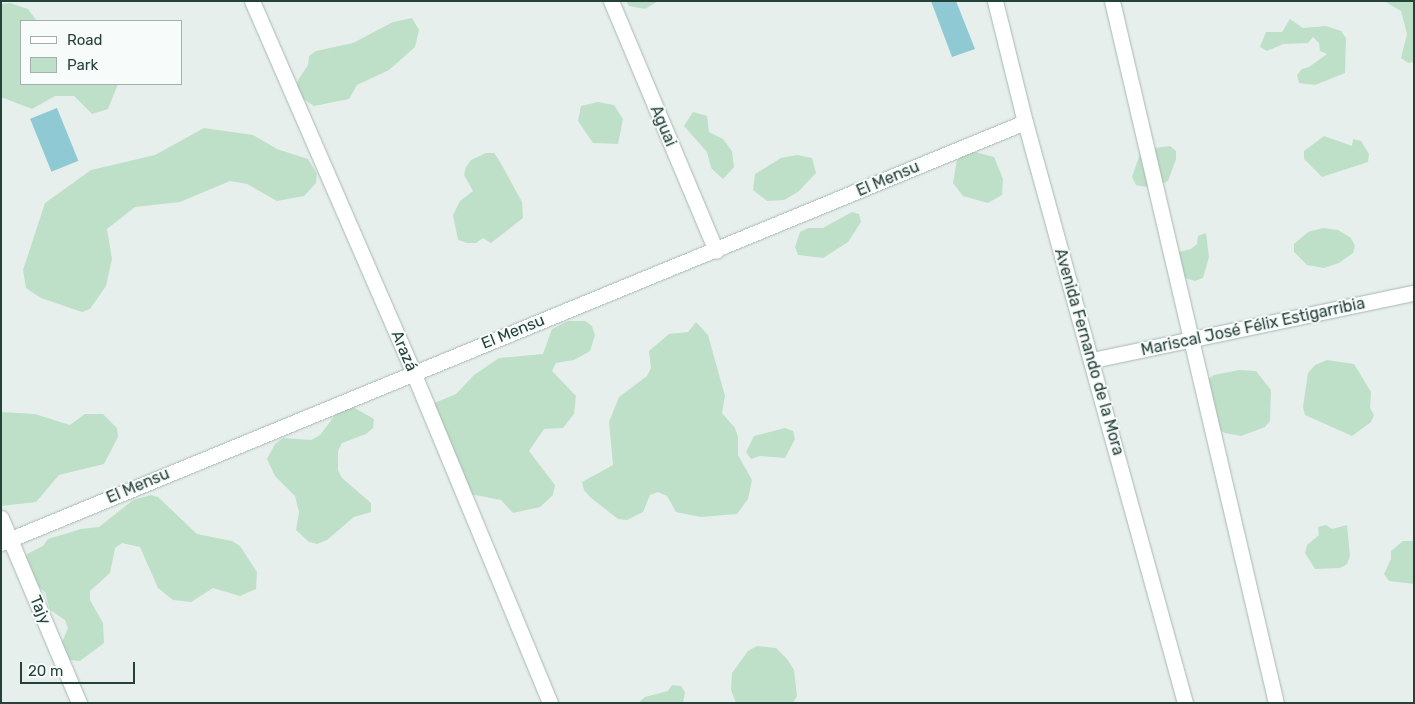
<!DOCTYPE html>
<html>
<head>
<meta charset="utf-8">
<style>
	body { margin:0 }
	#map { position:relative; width:1415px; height:704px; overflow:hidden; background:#e6efeb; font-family:Rubik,sans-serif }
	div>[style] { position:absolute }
	.green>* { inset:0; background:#bfe0c8 }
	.water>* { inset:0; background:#8ec9d4; transform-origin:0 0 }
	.roads { filter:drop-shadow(0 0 1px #a8b8b2) drop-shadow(0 0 1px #a8b8b2) }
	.street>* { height:15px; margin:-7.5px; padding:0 7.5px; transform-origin:7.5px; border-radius:7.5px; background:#fff }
	.secondary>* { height:15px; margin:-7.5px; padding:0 7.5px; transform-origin:7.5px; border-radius:7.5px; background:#fff }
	span { translate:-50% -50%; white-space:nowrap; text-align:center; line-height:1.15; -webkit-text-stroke:4px #f7fbf9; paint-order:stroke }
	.street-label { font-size:16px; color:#24423a }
	.frame { position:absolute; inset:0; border:2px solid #24423a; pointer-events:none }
	.legend { position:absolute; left:20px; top:20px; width:162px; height:65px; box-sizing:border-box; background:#f7fbf9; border:1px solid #a3b1ad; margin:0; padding:6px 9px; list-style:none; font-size:15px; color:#24423a }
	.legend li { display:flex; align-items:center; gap:10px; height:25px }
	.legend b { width:25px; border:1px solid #a3b1ad }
	.scale { position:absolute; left:20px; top:662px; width:115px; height:22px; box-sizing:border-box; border:2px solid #24423a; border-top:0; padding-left:6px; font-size:15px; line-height:18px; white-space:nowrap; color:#24423a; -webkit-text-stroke:4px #f7fbf9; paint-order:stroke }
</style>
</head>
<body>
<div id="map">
	<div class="green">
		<div style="clip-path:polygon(626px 1px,658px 1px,645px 9px,629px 6px)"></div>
		<div style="clip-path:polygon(1384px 1px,1414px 1px,1414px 62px,1408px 63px,1401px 58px,1407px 34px,1401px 11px)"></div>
		<div style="clip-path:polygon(10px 3px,28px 9px,37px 21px,21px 21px,21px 84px,118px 84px,108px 109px,92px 114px,74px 96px,55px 96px,32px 109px,1px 97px,1px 4px)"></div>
		<div style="clip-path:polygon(412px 18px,419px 30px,415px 47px,389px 70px,357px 85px,349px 99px,314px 106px,299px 96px,296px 88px,298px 80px,308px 65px,309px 56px,316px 51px,353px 43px,393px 22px)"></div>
		<div style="clip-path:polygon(1290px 19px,1303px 28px,1326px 26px,1341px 31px,1346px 38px,1345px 73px,1315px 85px,1299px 83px,1297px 75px,1302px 69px,1309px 67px,1327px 54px,1320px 51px,1319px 43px,1313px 37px,1308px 43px,1283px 44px,1267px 51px,1260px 47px,1266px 32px,1282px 32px)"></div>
		<div style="clip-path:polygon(598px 102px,614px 105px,623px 119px,618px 144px,593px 143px,578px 121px,581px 106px)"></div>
		<div style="clip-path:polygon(693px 112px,707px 116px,709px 132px,723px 139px,732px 151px,734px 167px,723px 179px,711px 168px,707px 152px,684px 126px)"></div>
		<div style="clip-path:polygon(204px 128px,253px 135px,277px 149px,308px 159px,317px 174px,316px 183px,304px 196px,277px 201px,247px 184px,230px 181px,180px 202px,135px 207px,107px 229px,112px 259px,106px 286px,90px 309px,82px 312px,41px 298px,26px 288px,23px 270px,45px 203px,91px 170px,155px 155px)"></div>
		<div style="clip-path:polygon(1324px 136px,1352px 146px,1353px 139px,1361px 141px,1369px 154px,1368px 162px,1322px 177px,1304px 159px,1304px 151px)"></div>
		<div style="clip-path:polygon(1170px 146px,1176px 151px,1176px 159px,1168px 181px,1152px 188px,1136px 185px,1132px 177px,1140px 154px,1147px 149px)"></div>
		<div style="clip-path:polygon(971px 151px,994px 157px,1003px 179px,1002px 195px,988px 203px,963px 196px,953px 183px,957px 160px)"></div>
		<div style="clip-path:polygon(486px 153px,494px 153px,499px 160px,522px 202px,523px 218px,491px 243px,483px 238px,476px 243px,467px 243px,458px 240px,453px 215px,460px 201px,473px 191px,464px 175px,466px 167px,471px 160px)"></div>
		<div style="clip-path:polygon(797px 155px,812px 158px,816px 173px,798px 192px,784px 200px,767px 201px,753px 190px,755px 174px,781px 158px)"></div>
		<div style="clip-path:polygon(852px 212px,859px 214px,861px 222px,848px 242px,823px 258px,798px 255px,795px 247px,800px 232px,808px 228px,823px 228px)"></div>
		<div style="clip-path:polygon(1323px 228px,1338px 230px,1351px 238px,1355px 246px,1353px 253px,1339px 263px,1324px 268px,1307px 265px,1294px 252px,1294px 244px,1308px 232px)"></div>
		<div style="clip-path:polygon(1206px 233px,1209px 257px,1203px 278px,1195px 281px,1178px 276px,1175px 253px,1191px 249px,1197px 244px,1198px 236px)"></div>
		<div style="clip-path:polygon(568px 321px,585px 321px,592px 326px,595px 335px,590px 351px,574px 360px,556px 363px,552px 371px,576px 396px,574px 414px,563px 428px,544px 429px,529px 451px,555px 485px,553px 495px,540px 507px,513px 513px,501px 500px,465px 493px,465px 476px,432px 404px,456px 394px,474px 375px,499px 358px,543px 354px,552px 329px)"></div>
		<div style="clip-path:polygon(696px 322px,708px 335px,725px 396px,722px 413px,735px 428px,738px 437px,738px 455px,752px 480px,748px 499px,737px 514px,701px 517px,676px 512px,667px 496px,658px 492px,650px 495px,643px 512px,627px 520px,618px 519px,590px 497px,584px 490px,582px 482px,613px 465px,609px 422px,619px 397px,647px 376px,651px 368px,649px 351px,669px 334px,688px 332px)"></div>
		<div style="clip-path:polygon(1327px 360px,1354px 364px,1371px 392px,1370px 408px,1374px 415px,1371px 422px,1352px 436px,1305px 415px,1303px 407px,1308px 373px,1315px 365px)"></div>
		<div style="clip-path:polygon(1239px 370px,1256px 371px,1271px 390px,1270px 421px,1265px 427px,1241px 436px,1225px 433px,1209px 425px,1213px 399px,1206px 396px,1207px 380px,1214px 375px)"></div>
		<div style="clip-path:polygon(353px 407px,374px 419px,373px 428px,366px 434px,342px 443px,338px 451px,338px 470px,342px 478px,371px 503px,371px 512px,354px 517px,327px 540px,317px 544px,309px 542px,296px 530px,299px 512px,295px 496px,275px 476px,267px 459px,275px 444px,283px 438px,311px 440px,320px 435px,336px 414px)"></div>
		<div style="clip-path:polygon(1px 412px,35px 414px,70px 425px,85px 414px,103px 414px,117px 428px,118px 437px,104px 464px,59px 475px,36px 502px,1px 506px)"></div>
		<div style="clip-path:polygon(785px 428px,793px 431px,795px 439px,785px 458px,760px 456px,751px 459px,746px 452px,754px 436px)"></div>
		<div style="clip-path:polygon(151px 495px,158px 497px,197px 534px,232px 541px,240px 546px,257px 572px,256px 589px,240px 596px,213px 588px,191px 602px,173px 600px,158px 588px,140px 547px,122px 543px,115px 548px,110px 573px,90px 591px,90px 600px,103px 623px,104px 643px,80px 661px,70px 660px,63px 654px,61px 645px,68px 628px,65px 620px,50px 610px,45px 592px,30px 580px,23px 562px,27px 554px,43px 546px,48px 539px,81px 529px,99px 527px,133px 500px)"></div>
		<div style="clip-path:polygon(1326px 525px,1332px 529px,1347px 525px,1350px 556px,1347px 564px,1340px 568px,1315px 569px,1305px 553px,1307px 545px,1319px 535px,1318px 527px)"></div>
		<div style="clip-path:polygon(1403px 541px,1414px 541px,1414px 584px,1389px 581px,1384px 574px,1391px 559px,1391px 551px)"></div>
		<div style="clip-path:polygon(757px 646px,776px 648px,787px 659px,794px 670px,797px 696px,793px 703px,736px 703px,731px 690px,732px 673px,748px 651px)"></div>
		<div style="clip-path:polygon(672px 685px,681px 686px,685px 692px,683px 703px,638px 703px,645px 697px,668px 691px)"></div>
	</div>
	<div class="water">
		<div style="clip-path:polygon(931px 1px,956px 1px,975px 49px,952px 57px)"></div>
		<div style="left:57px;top:108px;width:57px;height:29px;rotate:68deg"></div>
	</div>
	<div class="roads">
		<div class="street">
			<div style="left:252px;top:1px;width:404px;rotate:66.5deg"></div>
			<div style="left:413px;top:372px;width:358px;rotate:67.5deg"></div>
			<div style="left:611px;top:1px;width:271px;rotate:67.2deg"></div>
			<div style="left:1092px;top:360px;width:329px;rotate:-11.8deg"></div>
			<div style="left:1px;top:518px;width:201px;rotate:67.1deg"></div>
			<div style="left:1px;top:543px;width:1107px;rotate:-22.35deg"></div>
		</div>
		<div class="secondary">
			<div style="left:995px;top:1px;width:125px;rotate:76.1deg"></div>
			<div style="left:1025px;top:122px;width:603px;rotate:74.6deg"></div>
			<div style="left:1112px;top:1px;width:721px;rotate:76.85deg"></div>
		</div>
	</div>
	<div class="street-label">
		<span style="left:663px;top:126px;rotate:67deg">Aguai</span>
		<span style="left:888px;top:179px;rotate:-23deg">El Mensu</span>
		<span style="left:1253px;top:327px;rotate:-12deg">Mariscal José Félix Estigarribia</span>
		<span style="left:513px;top:332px;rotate:-22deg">El Mensu</span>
		<span style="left:404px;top:351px;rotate:67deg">Arazá</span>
		<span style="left:1089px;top:352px;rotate:74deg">Avenida Fernando de la Mora</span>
		<span style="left:138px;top:486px;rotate:-23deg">El Mensu</span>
		<span style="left:40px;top:610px;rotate:67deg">Tajy</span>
	</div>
	<div class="frame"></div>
	<ul class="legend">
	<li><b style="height:6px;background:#fff"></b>Road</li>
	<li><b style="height:14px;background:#bfe0c8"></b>Park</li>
	</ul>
	<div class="scale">20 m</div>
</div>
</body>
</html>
